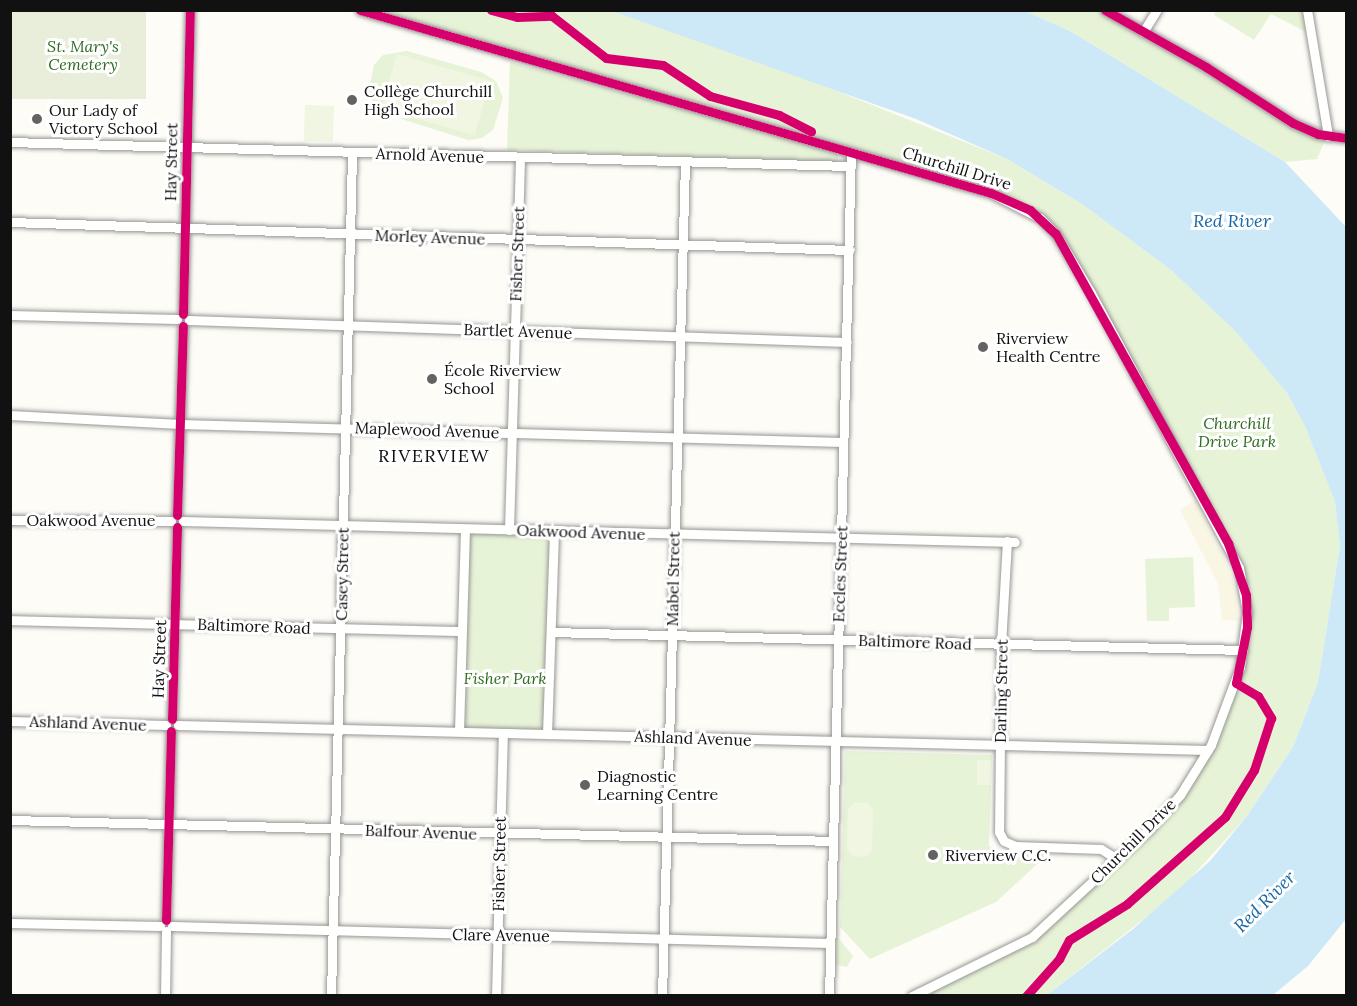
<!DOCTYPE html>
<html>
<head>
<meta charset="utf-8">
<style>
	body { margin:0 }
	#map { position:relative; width:1357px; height:1006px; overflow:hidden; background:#fdfcf7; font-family:Lora,serif }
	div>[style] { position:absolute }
	.farmland>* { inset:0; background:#f9f7e4 }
	.green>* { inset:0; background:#e7f3d7; transform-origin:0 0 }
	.cemetery>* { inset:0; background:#e9eedb; transform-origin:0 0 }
	.pitch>* { inset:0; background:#f0f6e1; transform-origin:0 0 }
	.water>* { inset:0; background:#cde8f7 }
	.roads { filter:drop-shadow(0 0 2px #979795) drop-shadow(0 0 2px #979795) }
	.minor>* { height:9px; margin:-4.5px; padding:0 4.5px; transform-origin:4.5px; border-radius:4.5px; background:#fffffe }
	.cycleway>* { height:9px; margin:-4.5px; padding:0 4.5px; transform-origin:4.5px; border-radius:4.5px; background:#d6006c }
	.dots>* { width:16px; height:16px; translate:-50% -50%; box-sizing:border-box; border:3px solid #fff; border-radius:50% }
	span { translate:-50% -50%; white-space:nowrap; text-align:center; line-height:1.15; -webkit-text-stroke:6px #fff; paint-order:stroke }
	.park-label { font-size:16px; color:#2f6b1f; font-style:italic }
	.poi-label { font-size:16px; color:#111 }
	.left { translate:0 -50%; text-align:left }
	.street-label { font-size:16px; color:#111 }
	.water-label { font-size:18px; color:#1768a6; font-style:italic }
	.neighbourhood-label { font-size:18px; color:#111; letter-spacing:1.5px }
	.frame { position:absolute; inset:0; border:12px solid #111; pointer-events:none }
</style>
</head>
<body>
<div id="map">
	<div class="farmland">
		<div style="clip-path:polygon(1195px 500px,1232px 574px,1239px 621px,1222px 620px,1218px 584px,1180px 510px)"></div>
	</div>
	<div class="green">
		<div style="clip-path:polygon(1216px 10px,1303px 11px,1306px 32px,1271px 14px,1254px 40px,1214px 15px)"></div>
		<div style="clip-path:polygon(360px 11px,612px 11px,782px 69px,1007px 159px,1082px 204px,1171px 270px,1236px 332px,1287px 393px,1305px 426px,1335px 502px,1340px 546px,1318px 682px,1293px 747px,1247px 816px,1178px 892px,1047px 995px,912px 995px,1017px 947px,1149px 829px,1208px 750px,1243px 650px,1243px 582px,1067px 251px,1020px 204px)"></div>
		<div style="clip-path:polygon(1025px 11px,1105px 11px,1293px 123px,1327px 136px,1317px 159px,1285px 162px,1070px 31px)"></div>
		<div style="clip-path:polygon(407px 51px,481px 72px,496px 81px,503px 98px,493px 130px,482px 138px,468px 140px,379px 112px,368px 94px,374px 65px,383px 55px)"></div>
		<div style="clip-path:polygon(510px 62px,828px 149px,838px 154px,838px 163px,507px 150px)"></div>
		<div style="left:469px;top:534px;width:80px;height:195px;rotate:1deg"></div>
		<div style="clip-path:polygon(1193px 557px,1195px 607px,1169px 608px,1169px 621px,1147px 621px,1145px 559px)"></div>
		<div style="clip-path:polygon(845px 751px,992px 755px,989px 846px,1002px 855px,1047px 855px,996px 902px,870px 959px,840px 927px)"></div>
		<div style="clip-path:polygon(836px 935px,853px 956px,847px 967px,835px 965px)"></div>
	</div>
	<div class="cemetery">
		<div style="left:11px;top:10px;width:135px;height:89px"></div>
	</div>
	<div class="pitch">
		<div style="left:397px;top:54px;width:97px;height:57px;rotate:16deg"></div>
		<div style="left:305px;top:105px;width:29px;height:36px;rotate:2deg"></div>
		<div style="left:977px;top:760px;width:14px;height:25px"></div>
		<div style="clip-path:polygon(854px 803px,867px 803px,873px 809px,872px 851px,866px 857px,853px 856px,847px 850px,848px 809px)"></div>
	</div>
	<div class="water">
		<div style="clip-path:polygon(612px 11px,1025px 11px,1070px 31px,1285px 162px,1346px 227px,1346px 919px,1308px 966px,1273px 995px,1047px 995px,1133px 929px,1210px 861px,1247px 816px,1293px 747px,1302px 724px,1318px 682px,1340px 546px,1335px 502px,1305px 426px,1287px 393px,1236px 332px,1171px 270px,1082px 204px,1007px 159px,916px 119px)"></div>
	</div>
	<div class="roads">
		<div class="minor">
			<div style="left:360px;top:10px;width:657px;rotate:16.17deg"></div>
			<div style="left:991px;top:193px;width:55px;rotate:27deg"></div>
			<div style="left:1040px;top:218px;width:23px;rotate:45deg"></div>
			<div style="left:1056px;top:234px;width:69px;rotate:59.3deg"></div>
			<div style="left:1091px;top:293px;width:312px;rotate:61.7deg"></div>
			<div style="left:1239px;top:568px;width:45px;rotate:79.7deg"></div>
			<div style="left:1247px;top:612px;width:55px;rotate:97.3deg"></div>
			<div style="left:1240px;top:667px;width:83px;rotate:110.4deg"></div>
			<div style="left:1211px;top:745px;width:59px;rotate:121.8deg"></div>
			<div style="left:1180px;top:795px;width:46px;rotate:132.4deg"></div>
			<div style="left:1149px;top:829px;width:159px;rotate:137.3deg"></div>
			<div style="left:1032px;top:937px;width:134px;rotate:153.8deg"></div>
			<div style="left:1105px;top:10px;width:116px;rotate:29.4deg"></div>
			<div style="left:1206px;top:67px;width:103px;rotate:32.8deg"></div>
			<div style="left:1293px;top:123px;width:27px;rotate:24deg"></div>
			<div style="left:1318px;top:134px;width:28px;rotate:8deg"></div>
			<div style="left:1307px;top:10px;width:128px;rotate:80.5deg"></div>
			<div style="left:1143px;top:32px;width:26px;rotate:-58deg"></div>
			<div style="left:10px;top:142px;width:840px;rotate:1.64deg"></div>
			<div style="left:10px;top:222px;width:840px;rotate:1.91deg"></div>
			<div style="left:183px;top:314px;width:304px;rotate:-88.7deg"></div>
			<div style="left:10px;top:315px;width:167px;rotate:1.4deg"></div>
			<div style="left:189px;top:320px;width:658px;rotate:1.91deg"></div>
			<div style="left:10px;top:415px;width:170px;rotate:3deg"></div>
			<div style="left:180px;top:424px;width:663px;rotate:1.56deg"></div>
			<div style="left:177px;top:515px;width:189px;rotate:-88.2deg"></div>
			<div style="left:10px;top:520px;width:161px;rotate:0.4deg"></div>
			<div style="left:183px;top:521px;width:832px;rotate:1.45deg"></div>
			<div style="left:509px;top:530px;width:372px;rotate:-88.3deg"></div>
			<div style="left:1007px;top:541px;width:103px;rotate:93.3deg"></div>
			<div style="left:1001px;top:644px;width:188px;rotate:90.6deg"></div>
			<div style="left:999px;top:832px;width:10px;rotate:61deg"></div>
			<div style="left:1004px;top:841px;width:12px;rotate:24deg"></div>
			<div style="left:1015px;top:846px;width:86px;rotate:2deg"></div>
			<div style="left:1101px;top:849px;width:19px;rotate:32deg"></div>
			<div style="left:10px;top:620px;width:452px;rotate:1.4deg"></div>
			<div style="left:551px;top:632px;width:692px;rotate:1.49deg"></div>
			<div style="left:172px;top:719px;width:192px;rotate:-88.5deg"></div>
			<div style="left:10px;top:721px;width:156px;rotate:1.5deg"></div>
			<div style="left:178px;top:725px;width:1030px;rotate:1.39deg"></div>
			<div style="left:459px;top:731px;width:202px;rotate:-88.3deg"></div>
			<div style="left:547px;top:734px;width:203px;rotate:-88deg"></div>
			<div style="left:10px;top:820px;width:822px;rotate:1.46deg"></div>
			<div style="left:166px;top:920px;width:189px;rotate:-88.5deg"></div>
			<div style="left:10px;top:923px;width:150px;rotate:1.1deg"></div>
			<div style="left:172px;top:926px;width:657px;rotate:1.48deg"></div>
			<div style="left:165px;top:996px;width:65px;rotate:-89.1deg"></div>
			<div style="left:331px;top:996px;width:844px;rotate:-88.57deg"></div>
			<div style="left:496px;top:996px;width:263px;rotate:-88.5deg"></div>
			<div style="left:662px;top:996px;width:833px;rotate:-88.42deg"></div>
			<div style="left:829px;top:996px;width:843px;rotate:-88.51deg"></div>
		</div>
	</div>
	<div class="cycleway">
		<div style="left:360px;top:10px;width:657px;rotate:16.17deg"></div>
		<div style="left:991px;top:193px;width:43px;rotate:23.6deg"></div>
		<div style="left:1030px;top:210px;width:35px;rotate:43deg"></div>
		<div style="left:1056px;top:234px;width:354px;rotate:60.9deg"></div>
		<div style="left:1228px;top:543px;width:55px;rotate:70.9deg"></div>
		<div style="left:1246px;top:595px;width:32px;rotate:88deg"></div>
		<div style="left:1247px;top:627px;width:57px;rotate:101.1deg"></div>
		<div style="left:1236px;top:683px;width:26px;rotate:31deg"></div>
		<div style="left:1258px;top:696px;width:26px;rotate:59deg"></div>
		<div style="left:1271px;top:718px;width:55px;rotate:108.1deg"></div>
		<div style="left:1254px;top:770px;width:55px;rotate:121.7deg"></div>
		<div style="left:1225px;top:817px;width:131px;rotate:138.4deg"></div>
		<div style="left:1127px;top:904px;width:68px;rotate:148.2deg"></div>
		<div style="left:1069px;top:940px;width:21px;rotate:118deg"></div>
		<div style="left:1059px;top:959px;width:50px;rotate:131.7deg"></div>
		<div style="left:491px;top:10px;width:27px;rotate:15deg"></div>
		<div style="left:517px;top:17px;width:35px;rotate:-2deg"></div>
		<div style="left:552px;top:16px;width:68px;rotate:37.9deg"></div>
		<div style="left:606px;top:58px;width:57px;rotate:7deg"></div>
		<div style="left:663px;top:65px;width:56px;rotate:33.4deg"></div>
		<div style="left:710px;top:96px;width:72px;rotate:15.4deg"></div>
		<div style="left:779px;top:115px;width:36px;rotate:27deg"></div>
		<div style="left:1105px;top:10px;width:116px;rotate:29.4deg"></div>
		<div style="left:1206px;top:67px;width:103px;rotate:32.8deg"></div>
		<div style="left:1293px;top:123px;width:27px;rotate:24deg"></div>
		<div style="left:1318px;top:134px;width:28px;rotate:8deg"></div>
		<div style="left:183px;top:314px;width:304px;rotate:-88.7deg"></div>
		<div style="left:177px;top:515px;width:189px;rotate:-88.2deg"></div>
		<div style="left:172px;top:719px;width:192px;rotate:-88.5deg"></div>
		<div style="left:166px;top:920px;width:189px;rotate:-88.5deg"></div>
	</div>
	<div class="dots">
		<div style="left:352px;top:100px;background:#646362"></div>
		<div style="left:37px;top:119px;background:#646362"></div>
		<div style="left:983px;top:347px;background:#646362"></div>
		<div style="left:432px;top:379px;background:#646362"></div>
		<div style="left:585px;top:785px;background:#646362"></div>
		<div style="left:933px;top:855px;background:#646362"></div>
	</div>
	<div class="park-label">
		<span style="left:83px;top:55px">St. Mary's<br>Cemetery</span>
		<span style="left:1237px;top:432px">Churchill<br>Drive Park</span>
		<span style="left:505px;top:678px">Fisher Park</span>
	</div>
	<div class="poi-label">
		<span class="left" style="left:364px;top:100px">Collège Churchill<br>High School</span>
		<span class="left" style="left:49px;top:119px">Our Lady of<br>Victory School</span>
		<span class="left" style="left:996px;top:347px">Riverview<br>Health Centre</span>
		<span class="left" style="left:444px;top:379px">École Riverview<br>School</span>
		<span class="left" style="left:597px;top:785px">Diagnostic<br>Learning Centre</span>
		<span class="left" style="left:945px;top:855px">Riverview C.C.</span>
	</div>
	<div class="street-label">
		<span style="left:430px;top:155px;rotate:2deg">Arnold Avenue</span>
		<span style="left:171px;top:162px;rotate:-89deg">Hay Street</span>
		<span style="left:957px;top:168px;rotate:17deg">Churchill Drive</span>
		<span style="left:430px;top:237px;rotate:2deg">Morley Avenue</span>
		<span style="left:517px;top:254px;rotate:-88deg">Fisher Street</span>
		<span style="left:518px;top:331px;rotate:2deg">Bartlet Avenue</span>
		<span style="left:427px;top:430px;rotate:2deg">Maplewood Avenue</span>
		<span style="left:91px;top:520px">Oakwood Avenue</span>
		<span style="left:581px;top:532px;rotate:2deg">Oakwood Avenue</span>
		<span style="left:342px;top:574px;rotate:-89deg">Casey Street</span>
		<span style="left:840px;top:574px;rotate:-88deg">Eccles Street</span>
		<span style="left:673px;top:579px;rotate:-89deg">Mabel Street</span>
		<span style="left:254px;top:626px;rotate:2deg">Baltimore Road</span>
		<span style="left:915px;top:642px;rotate:2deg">Baltimore Road</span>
		<span style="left:159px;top:659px;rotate:-88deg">Hay Street</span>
		<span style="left:1001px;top:691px;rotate:-89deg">Darling Street</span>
		<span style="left:88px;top:723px;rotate:2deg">Ashland Avenue</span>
		<span style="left:693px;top:738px;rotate:2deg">Ashland Avenue</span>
		<span style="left:421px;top:832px;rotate:2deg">Balfour Avenue</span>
		<span style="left:1133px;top:841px;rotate:-45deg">Churchill Drive</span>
		<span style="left:499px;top:864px;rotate:-89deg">Fisher Street</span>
		<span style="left:501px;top:935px;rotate:1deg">Clare Avenue</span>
	</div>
	<div class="water-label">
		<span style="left:1232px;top:221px">Red River</span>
		<span style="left:1265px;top:902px;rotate:-45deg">Red River</span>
	</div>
	<div class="neighbourhood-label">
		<span style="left:434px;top:456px">RIVERVIEW</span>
	</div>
	<div class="frame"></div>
</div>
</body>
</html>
